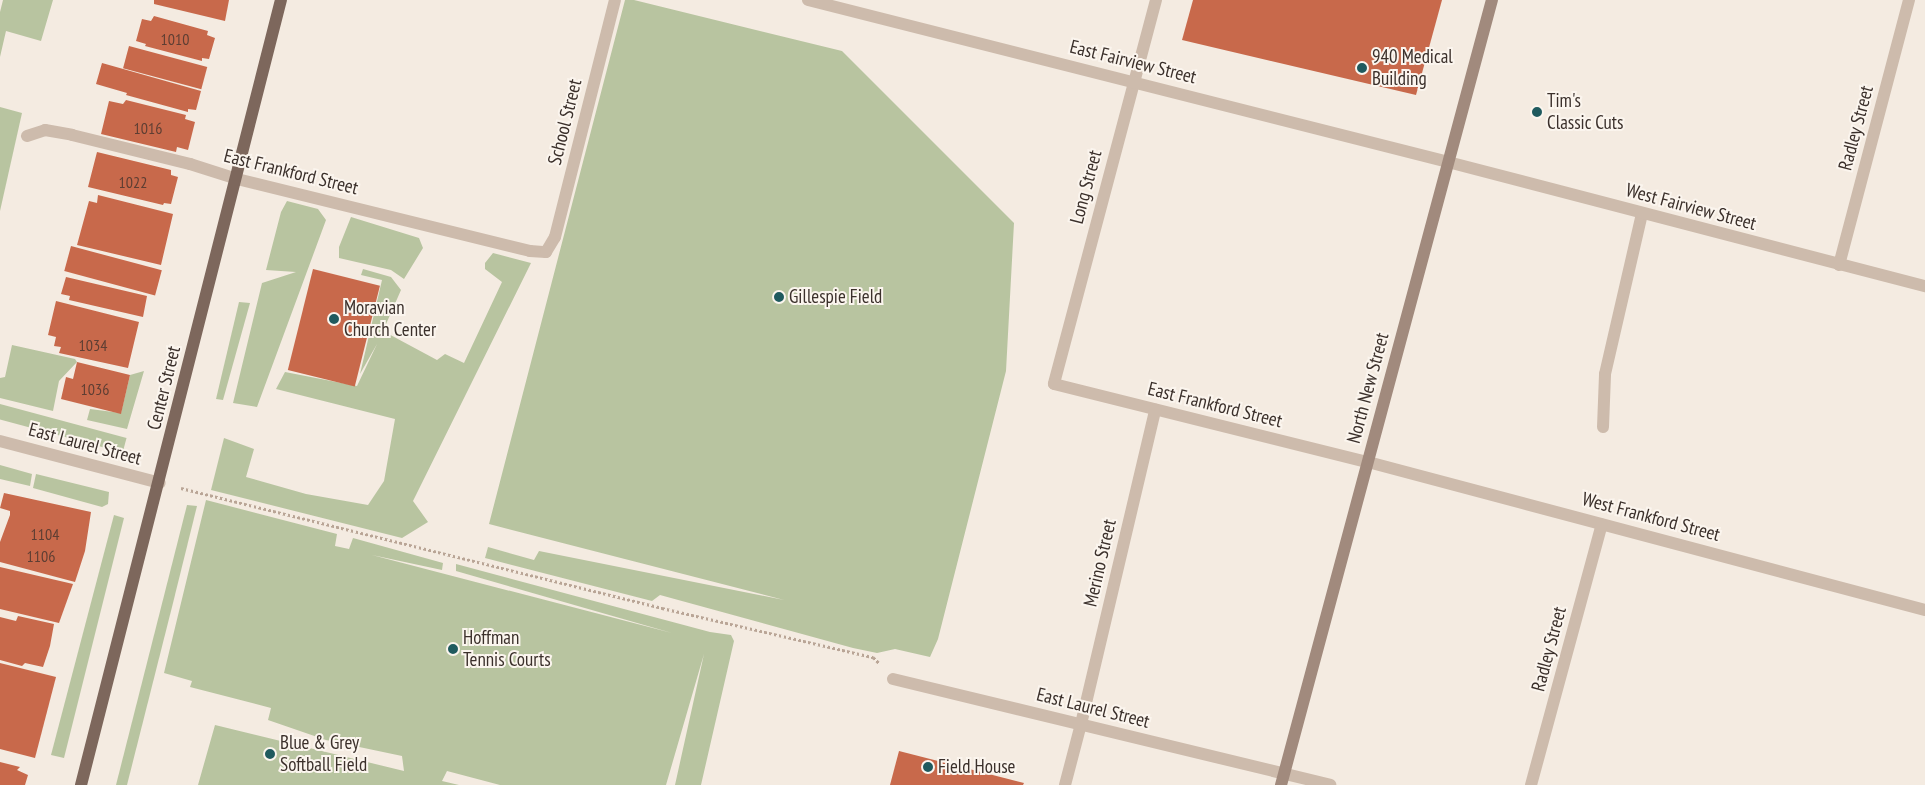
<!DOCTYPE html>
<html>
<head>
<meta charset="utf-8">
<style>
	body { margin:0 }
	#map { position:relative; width:1925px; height:785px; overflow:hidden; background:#f4ebe1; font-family:"PT Sans Narrow",sans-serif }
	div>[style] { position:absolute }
	.green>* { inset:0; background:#b8c4a0; transform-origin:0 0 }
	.building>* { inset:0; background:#c8694b; transform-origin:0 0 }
	.path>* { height:3px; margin-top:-1.5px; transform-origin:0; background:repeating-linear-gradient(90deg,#b9a596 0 2.5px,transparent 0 5px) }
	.lane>* { height:12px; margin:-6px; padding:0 6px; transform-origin:6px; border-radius:6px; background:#cdbbac }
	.street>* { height:12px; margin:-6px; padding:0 6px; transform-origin:6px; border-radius:6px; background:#cdbbac }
	.secondary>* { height:12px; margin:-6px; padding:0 6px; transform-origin:6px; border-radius:6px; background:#a18a7d }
	.primary>* { height:12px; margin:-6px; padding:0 6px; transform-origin:6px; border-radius:6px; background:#7d675c }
	.dots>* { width:14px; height:14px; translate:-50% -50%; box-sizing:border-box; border:2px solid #fbf5ee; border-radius:50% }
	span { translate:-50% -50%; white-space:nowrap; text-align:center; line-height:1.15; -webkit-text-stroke:4px #fbf5ee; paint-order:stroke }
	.number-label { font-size:16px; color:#5e3e33 }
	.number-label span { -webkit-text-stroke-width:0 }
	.poi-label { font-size:19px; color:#3b302b }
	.left { translate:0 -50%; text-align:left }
	.street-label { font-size:19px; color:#3b302b }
</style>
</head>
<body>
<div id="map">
	<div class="green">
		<div style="clip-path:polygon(3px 0,53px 0,41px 41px,6px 31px,0 57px,0 12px)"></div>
		<div style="clip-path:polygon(625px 0,634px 0,842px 51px,1014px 223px,1006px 371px,938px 639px,930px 657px,895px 649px,877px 653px,853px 648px,660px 595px,652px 601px,485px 558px,488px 547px,534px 560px,539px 551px,784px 600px,489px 524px)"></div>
		<div style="clip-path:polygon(0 107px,22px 113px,0 211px)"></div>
		<div style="clip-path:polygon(287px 201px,318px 209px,326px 220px,257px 407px,233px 403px,262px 283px,296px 272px,266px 270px,281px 212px)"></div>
		<div style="clip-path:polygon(351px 217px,419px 238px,423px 248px,404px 279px,391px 270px,339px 258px,339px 247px)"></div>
		<div style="clip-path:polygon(493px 253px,531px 263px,413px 501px,428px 522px,402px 538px,211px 490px,224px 438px,254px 449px,246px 477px,306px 494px,368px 505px,384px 481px,395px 419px,276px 389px,285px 372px,357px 386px,377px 344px,360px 374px,382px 280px,361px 275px,363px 269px,391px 277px,401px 290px,383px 331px,437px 360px,445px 354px,464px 363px,502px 282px,485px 269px,485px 263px)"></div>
		<div style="clip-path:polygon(239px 302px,250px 303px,223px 400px,216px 399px)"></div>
		<div style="clip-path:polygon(12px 345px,75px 359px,77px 362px,59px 381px,53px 411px,0 398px,0 378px,5px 377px)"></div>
		<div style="clip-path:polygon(144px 371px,127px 429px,87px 420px,90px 409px,121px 413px,130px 375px)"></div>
		<div style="left:0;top:404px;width:131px;height:15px;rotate:15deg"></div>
		<div style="clip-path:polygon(0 465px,32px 474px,30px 486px,0 479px)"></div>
		<div style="clip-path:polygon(36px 474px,109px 492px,108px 504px,102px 507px,33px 488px)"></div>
		<div style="clip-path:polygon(206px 500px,337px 534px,335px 546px,349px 549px,353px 538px,443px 563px,442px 570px,372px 555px,672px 633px,456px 571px,456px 564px,710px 632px,731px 635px,734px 641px,701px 785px,675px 785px,704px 654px,666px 785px,500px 785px,447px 771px,442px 781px,459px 785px,198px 785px,215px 725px,404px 771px,402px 756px,326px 740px,268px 720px,271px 708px,190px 687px,192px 681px,164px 673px)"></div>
		<div style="clip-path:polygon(187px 505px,197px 506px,173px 603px,127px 785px,116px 785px)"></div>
		<div style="clip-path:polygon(114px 515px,124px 518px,64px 758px,51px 755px)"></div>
	</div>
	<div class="building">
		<div style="clip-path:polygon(154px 0,229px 0,225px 21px,154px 4px)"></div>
		<div style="clip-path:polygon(1193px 0,1442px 0,1416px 95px,1182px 40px)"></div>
		<div style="clip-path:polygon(154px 16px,208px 31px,207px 35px,215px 38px,209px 59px,202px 58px,202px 61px,145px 46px,146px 44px,136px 41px,142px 19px,151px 21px)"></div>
		<div style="left:129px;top:46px;width:81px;height:23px;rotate:15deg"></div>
		<div style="clip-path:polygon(102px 63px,201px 91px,196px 110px,188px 109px,188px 112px,126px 95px,127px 93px,96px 84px)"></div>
		<div style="clip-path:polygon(126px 100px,186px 115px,185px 119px,195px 122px,188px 150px,177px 147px,176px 152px,101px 134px,109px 101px,123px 104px)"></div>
		<div style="clip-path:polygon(97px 152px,171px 170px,171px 175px,178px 177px,171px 204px,164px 203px,163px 205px,88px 187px)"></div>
		<div style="clip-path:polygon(98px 195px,173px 214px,161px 265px,77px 245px,89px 201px,97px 203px)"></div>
		<div style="left:71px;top:246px;width:94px;height:26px;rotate:15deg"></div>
		<div style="left:313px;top:269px;width:69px;height:104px;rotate:14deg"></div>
		<div style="clip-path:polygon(66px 277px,147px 296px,143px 317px,69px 300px,70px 296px,61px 294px)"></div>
		<div style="clip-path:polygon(56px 301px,139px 322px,128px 368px,59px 353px,61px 347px,54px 346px,56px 337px,48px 335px)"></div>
		<div style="clip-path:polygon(77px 362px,130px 375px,121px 414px,61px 399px,66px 377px,73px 379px)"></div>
		<div style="clip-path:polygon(4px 493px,91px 512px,85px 551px,75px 582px,0 562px,0 542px,10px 515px,10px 511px,0 508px)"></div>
		<div style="clip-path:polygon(0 567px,73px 584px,59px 623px,0 609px)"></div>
		<div style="clip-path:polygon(18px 616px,54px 624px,50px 646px,43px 667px,25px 663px,22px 666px,0 660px,0 617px,16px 621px)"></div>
		<div style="clip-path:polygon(0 663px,56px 677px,35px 758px,0 749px)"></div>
		<div style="clip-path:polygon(899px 751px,1024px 783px,1023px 785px,890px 785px)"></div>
		<div style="clip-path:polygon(0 762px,20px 767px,17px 770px,28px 775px,25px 785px,0 785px)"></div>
	</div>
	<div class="path">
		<div style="left:181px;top:488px;width:496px;rotate:14deg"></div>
		<div style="left:662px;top:608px;width:217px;rotate:13.1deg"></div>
		<div style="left:873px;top:657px;width:8px;rotate:45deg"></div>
	</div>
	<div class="lane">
		<div style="left:1156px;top:0;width:397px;rotate:104.9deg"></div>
		<div style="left:1054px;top:384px;width:324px;rotate:14deg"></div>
		<div style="left:1368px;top:462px;width:576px;rotate:14.88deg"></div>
		<div style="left:27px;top:136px;width:19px;rotate:-18deg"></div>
		<div style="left:45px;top:130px;width:27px;rotate:10deg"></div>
		<div style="left:72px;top:135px;width:122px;rotate:13.8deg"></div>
		<div style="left:190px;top:164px;width:49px;rotate:17.7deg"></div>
		<div style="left:237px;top:179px;width:302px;rotate:13.8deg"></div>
		<div style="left:530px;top:251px;width:16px;rotate:4deg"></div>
		<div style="left:546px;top:252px;width:17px;rotate:-59deg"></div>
		<div style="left:555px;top:237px;width:244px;rotate:-75.8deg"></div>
		<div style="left:1839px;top:265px;width:274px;rotate:-75.2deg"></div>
		<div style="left:1603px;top:427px;width:53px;rotate:-87.8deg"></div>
		<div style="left:1605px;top:374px;width:164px;rotate:-77deg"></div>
		<div style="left:1065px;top:785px;width:63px;rotate:-75.3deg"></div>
		<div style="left:1081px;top:724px;width:323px;rotate:-76.7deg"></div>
		<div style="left:1531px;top:785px;width:270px;rotate:-74.8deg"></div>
	</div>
	<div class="street">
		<div style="left:808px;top:0;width:660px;rotate:14.2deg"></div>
		<div style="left:1448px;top:162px;width:493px;rotate:14.6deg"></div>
		<div style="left:0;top:441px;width:165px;rotate:14.7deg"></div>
		<div style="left:893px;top:679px;width:450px;rotate:13.6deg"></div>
	</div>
	<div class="secondary">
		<div style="left:1281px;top:785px;width:813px;rotate:-74.96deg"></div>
	</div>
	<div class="primary">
		<div style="left:81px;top:785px;width:810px;rotate:-75.71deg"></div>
	</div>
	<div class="dots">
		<div style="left:1362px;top:68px;background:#1f5a5e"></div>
		<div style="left:1537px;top:112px;background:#1f5a5e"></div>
		<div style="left:779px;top:297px;background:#1f5a5e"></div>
		<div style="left:334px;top:319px;background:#1f5a5e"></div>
		<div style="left:453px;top:649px;background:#1f5a5e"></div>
		<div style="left:270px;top:754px;background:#1f5a5e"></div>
		<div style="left:928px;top:767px;background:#1f5a5e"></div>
	</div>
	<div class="number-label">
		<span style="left:175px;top:39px">1010</span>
		<span style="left:148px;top:128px">1016</span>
		<span style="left:133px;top:182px">1022</span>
		<span style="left:93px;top:345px">1034</span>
		<span style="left:95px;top:389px">1036</span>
		<span style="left:45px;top:534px">1104</span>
		<span style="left:41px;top:556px">1106</span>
	</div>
	<div class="poi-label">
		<span class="left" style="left:1372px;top:68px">940 Medical<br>Building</span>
		<span class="left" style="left:1547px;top:112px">Tim's<br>Classic Cuts</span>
		<span class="left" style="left:789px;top:297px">Gillespie Field</span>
		<span class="left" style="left:344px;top:319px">Moravian<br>Church Center</span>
		<span class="left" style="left:463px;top:649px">Hoffman<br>Tennis Courts</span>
		<span class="left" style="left:280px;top:754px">Blue &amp; Grey<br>Softball Field</span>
		<span class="left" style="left:938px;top:767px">Field House</span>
	</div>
	<div class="street-label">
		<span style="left:1133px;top:62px;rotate:14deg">East Fairview Street</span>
		<span style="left:565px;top:122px;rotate:-76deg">School Street</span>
		<span style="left:1856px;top:128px;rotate:-75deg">Radley Street</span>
		<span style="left:291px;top:172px;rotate:14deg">East Frankford Street</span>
		<span style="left:1086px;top:187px;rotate:-75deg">Long Street</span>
		<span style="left:1691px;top:207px;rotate:15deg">West Fairview Street</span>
		<span style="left:164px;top:388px;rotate:-76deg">Center Street</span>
		<span style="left:1368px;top:388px;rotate:-75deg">North New Street</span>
		<span style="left:1215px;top:405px;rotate:14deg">East Frankford Street</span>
		<span style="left:85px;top:444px;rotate:15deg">East Laurel Street</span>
		<span style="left:1651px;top:517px;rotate:15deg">West Frankford Street</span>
		<span style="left:1100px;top:563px;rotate:-77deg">Merino Street</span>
		<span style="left:1549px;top:649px;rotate:-75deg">Radley Street</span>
		<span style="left:1093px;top:708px;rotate:14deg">East Laurel Street</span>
	</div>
</div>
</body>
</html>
